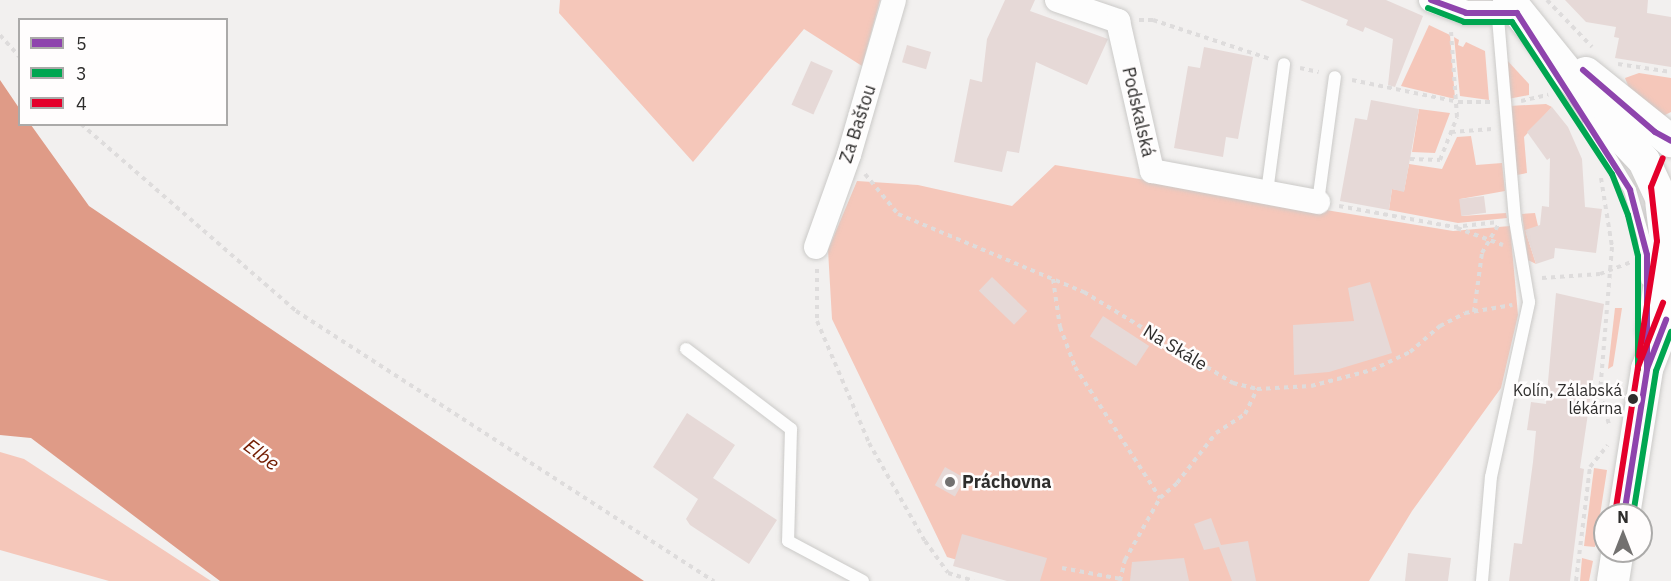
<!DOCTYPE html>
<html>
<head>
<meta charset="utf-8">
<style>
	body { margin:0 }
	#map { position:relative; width:1671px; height:581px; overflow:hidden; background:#f2f0ef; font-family:"IBM Plex Sans",sans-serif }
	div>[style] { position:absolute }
	.green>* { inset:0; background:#f5c7ba }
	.water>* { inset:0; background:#df9b87 }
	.building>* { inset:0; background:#e6d9d7; transform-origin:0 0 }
	.path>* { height:4px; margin-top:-2px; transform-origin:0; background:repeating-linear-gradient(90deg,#dedcdc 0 4.5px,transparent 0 9px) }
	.roads { filter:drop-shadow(0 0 2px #cbcac8) drop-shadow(0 0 2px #cbcac8) }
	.service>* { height:12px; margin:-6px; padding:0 6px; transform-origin:6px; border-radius:6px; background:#fdfdfd }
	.minor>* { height:24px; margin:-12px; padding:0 12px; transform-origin:12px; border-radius:12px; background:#fdfdfd }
	.tertiary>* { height:32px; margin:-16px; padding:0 16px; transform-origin:16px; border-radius:16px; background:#fdfdfd }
	.bus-1>* { height:6px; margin:-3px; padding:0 3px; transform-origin:3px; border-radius:3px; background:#8e44ad }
	.bus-2>* { height:6px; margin:-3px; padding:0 3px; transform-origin:3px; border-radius:3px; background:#00a651 }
	.bus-3>* { height:6px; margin:-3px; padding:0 3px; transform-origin:3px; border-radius:3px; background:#e4002b }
	.dots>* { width:16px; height:16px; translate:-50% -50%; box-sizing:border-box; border:3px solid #fffdfd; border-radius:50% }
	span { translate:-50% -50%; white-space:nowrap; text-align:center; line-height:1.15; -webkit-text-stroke:5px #fffdfd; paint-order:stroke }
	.bus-label { font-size:16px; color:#2e2d2c }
	.right { translate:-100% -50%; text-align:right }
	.street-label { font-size:18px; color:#2e2d2c }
	.poi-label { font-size:18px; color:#2e2d2c; font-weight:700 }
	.left { translate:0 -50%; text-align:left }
	.water-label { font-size:20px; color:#721b00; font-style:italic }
	.legend { position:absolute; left:18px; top:18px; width:210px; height:108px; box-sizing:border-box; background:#fffdfd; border:2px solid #abaaa9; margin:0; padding:8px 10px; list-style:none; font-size:18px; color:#2e2d2c }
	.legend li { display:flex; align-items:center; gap:12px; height:30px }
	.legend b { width:30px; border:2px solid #abaaa9 }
	.north { position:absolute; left:1593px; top:503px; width:60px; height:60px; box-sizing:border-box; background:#fffdfd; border:2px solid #abaaa9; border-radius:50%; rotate:0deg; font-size:16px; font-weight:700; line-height:24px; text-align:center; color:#2e2d2c }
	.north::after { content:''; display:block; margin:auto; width:21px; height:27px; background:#737170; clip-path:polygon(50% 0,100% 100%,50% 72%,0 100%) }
</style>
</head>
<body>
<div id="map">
	<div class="green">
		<div style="clip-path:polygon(560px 0,880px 0,862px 66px,804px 29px,693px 162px,559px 13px)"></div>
		<div style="clip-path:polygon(1429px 25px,1450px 35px,1455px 99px,1401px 86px)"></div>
		<div style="clip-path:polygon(1454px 37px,1459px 40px,1458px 45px,1463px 47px,1466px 42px,1485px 51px,1489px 100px,1460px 96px)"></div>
		<div style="clip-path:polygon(1505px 58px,1529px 84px,1529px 95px,1508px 99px)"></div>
		<div style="clip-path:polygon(1639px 73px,1671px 78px,1671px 112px,1663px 116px,1631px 93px,1625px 78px)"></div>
		<div style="clip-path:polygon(1546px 104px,1552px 107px,1524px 137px,1527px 173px,1517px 175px,1509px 106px)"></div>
		<div style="clip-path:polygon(1419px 109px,1450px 113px,1435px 153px,1412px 152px)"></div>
		<div style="clip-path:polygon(1471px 136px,1476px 165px,1502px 163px,1505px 191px,1460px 199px,1462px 216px,1506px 213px,1507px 218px,1458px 223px,1389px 210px,1392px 189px,1404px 191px,1409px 164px,1442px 169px,1457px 137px)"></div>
		<div style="clip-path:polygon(1055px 165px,1453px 231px,1510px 226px,1518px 315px,1501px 388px,1412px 511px,1369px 581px,1031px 581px,947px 557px,832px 319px,828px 250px,857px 181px,918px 185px,1012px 206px)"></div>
		<div style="clip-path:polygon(1535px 213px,1538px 226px,1526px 233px,1536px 264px,1528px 260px,1522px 214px)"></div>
		<div style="clip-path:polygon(1615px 308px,1622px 308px,1613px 366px,1608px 369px)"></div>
		<div style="clip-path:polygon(0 452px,24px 459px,211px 581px,109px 581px,0 550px)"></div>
		<div style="clip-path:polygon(1594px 468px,1607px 470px,1595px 547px,1584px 546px)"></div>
		<div style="clip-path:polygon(1582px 558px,1593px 561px,1589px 581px,1580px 581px)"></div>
	</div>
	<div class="water">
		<div style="clip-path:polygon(0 80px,19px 108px,20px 124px,31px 125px,89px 206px,644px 581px,220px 581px,31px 438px,0 435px)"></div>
	</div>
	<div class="building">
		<div style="clip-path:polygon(1005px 0,1035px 0,1030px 11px,1108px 39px,1087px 85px,1036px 62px,1019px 153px,1007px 151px,1002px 172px,954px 162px,970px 79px,982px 82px,987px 39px)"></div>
		<div style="clip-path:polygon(1300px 0,1386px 0,1423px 16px,1395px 87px,1388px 85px,1393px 39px,1365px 27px,1363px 32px,1346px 25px,1348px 20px)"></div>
		<div style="clip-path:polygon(1565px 0,1648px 0,1647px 13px,1671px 17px,1671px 67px,1615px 58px,1619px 38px,1614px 37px,1616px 27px,1586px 22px)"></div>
		<div style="left:907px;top:45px;width:25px;height:18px;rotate:16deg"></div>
		<div style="clip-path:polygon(1204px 47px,1253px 57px,1238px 139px,1226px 137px,1223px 157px,1174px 148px,1188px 66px,1200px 68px)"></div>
		<div style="left:811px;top:61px;width:24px;height:48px;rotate:24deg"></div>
		<div style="clip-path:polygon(1371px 100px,1419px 109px,1404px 192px,1392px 189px,1389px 210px,1340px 201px,1355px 118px,1367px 120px)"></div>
		<div style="clip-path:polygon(1552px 107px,1568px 127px,1582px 159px,1585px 207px,1602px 209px,1596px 253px,1555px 248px,1554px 258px,1536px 264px,1525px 230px,1540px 225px,1542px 206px,1549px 207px,1550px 158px,1547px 160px,1527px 132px)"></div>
		<div style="left:1484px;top:196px;width:17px;height:25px;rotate:83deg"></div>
		<div style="left:992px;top:277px;width:49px;height:19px;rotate:44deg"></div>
		<div style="clip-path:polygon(1370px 282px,1392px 353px,1329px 372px,1294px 375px,1293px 325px,1354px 321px,1348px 288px)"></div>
		<div style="clip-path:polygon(1556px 293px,1604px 304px,1580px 468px,1584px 469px,1570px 581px,1509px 581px,1514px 543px,1522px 544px,1533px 462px,1536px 431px,1527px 430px,1531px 402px,1546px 404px)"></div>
		<div style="left:1103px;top:316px;width:55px;height:24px;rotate:33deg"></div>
		<div style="clip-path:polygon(687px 413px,735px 445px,713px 478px,777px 520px,749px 564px,690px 525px,686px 519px,698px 499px,653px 467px)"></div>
		<div style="left:945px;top:467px;width:23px;height:21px;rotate:29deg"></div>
		<div style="clip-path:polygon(1211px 518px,1221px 545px,1248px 541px,1256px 581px,1232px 581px,1219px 547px,1204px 550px,1194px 524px)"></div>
		<div style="clip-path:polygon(962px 534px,1047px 558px,1040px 581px,1007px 581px,953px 566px)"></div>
		<div style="clip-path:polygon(1408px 553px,1451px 558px,1448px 581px,1405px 581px)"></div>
		<div style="clip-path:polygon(1184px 558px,1189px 581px,1130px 581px,1132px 562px)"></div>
	</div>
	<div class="path">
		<div style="left:1547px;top:0;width:65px;rotate:46.2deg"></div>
		<div style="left:1139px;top:20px;width:14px"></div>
		<div style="left:1153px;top:20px;width:123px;rotate:18.4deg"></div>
		<div style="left:0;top:35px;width:30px;rotate:48deg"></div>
		<div style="left:1618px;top:64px;width:54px;rotate:8.6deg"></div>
		<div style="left:1300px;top:68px;width:19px;rotate:12deg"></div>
		<div style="left:1352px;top:80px;width:108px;rotate:11.7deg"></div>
		<div style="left:1458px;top:102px;width:32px"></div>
		<div style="left:1521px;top:101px;width:28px;rotate:-13deg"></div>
		<div style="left:81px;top:124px;width:285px;rotate:41deg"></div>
		<div style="left:296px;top:311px;width:498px;rotate:32.9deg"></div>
		<div style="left:1451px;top:132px;width:41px;rotate:-4.2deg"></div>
		<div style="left:1410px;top:159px;width:30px;rotate:2deg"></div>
		<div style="left:1440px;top:160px;width:46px;rotate:-68.4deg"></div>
		<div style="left:1457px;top:117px;width:85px;rotate:-94deg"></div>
		<div style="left:865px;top:174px;width:52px;rotate:50.5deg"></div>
		<div style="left:898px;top:214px;width:202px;rotate:22.8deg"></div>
		<div style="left:1084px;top:292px;width:175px;rotate:31.4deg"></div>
		<div style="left:1233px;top:383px;width:25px;rotate:14deg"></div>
		<div style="left:1257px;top:389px;width:54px;rotate:-3.2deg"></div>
		<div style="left:1311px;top:386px;width:63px;rotate:-14.7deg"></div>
		<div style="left:1372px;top:370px;width:42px;rotate:-25.3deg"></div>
		<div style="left:1410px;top:352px;width:40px;rotate:-41deg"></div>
		<div style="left:1440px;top:326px;width:28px;rotate:-27deg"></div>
		<div style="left:1465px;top:313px;width:48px;rotate:-9.7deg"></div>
		<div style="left:1601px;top:178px;width:70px;rotate:80.9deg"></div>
		<div style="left:1612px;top:247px;width:146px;rotate:94.7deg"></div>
		<div style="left:1600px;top:393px;width:32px;rotate:74deg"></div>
		<div style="left:1339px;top:206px;width:117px;rotate:10.3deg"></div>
		<div style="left:1454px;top:227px;width:44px;rotate:-6.5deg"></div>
		<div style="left:1457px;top:228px;width:49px;rotate:20.3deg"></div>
		<div style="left:817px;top:269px;width:52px;rotate:90deg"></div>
		<div style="left:817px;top:321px;width:133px;rotate:66.9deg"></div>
		<div style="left:869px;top:443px;width:113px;rotate:60.3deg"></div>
		<div style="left:925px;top:541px;width:39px;rotate:54deg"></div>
		<div style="left:948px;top:573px;width:27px;rotate:17deg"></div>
		<div style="left:1542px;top:278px;width:58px;rotate:-3.9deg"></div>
		<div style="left:1600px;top:274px;width:33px;rotate:-21deg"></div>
		<div style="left:1053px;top:279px;width:49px;rotate:81.7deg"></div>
		<div style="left:1060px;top:327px;width:43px;rotate:69.4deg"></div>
		<div style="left:1075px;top:367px;width:156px;rotate:57deg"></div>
		<div style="left:1474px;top:312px;width:60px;rotate:-82.3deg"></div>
		<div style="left:1482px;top:253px;width:34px;rotate:-60deg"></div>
		<div style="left:1062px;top:568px;width:60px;rotate:10.6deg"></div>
		<div style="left:1120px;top:581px;width:22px;rotate:-77deg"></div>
		<div style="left:1125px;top:560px;width:71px;rotate:-60.6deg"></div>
		<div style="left:1160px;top:498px;width:23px;rotate:-41deg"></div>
		<div style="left:1177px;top:483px;width:63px;rotate:-52deg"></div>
		<div style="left:1216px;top:433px;width:35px;rotate:-33deg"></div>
		<div style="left:1245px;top:414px;width:28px;rotate:-64deg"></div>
		<div style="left:1576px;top:581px;width:115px;rotate:-83deg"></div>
		<div style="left:1590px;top:467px;width:28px;rotate:-51deg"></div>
	</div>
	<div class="roads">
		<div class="service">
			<div style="left:1589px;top:122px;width:79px;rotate:58.9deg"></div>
			<div style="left:1630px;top:190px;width:51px;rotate:74.1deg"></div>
			<div style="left:1644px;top:239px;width:41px;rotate:85.8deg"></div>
			<div style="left:1267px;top:192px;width:129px;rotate:-82.4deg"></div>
			<div style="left:1318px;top:202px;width:126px;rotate:-82.3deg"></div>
			<div style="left:686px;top:349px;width:132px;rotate:37.3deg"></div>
			<div style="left:791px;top:429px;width:112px;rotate:91.5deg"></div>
			<div style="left:788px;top:541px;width:85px;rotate:28.1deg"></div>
			<div style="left:1482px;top:581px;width:104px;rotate:-85.1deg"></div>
			<div style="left:1491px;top:477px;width:179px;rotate:-77.7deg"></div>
			<div style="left:1529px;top:302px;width:83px;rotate:-99.7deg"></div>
			<div style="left:1515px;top:220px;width:205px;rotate:-94.8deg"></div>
		</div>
		<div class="minor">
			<div style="left:1057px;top:0;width:65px;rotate:19deg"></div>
			<div style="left:1118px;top:21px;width:154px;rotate:77.2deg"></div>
			<div style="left:1152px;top:171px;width:169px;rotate:10.6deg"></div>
			<div style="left:1431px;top:0;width:37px;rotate:20deg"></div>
			<div style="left:1466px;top:13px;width:51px"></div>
			<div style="left:816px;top:247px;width:98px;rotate:-70.3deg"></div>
			<div style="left:849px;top:155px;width:161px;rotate:-73.8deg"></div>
		</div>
		<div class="tertiary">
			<div style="left:1509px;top:0;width:159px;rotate:51.1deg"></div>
			<div style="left:1609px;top:124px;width:51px;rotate:46.6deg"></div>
			<div style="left:1644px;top:161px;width:38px;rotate:65deg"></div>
			<div style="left:1586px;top:73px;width:109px;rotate:38.7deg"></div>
			<div style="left:1653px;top:330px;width:90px;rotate:-81.7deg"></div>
			<div style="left:1666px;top:241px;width:38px;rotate:-97deg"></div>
			<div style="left:1624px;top:515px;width:148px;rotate:-81deg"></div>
			<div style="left:1647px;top:369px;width:67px;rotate:-69.1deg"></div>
			<div style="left:1613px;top:581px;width:30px;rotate:-81deg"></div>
		</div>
	</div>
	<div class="bus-1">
		<div style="left:1431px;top:0;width:37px;rotate:20deg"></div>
		<div style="left:1466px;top:13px;width:51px"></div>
		<div style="left:1517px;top:13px;width:210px;rotate:57.4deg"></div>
		<div style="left:1630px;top:190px;width:67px;rotate:75.3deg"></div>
		<div style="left:1647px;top:255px;width:114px;rotate:90deg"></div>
		<div style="left:1583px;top:70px;width:95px;rotate:40.7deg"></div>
		<div style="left:1655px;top:132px;width:18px;rotate:29deg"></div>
		<div style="left:1624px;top:515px;width:148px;rotate:-81deg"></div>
		<div style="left:1647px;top:369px;width:53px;rotate:-68.8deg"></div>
	</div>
	<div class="bus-2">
		<div style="left:1428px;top:8px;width:39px;rotate:21deg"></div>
		<div style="left:1464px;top:22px;width:48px"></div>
		<div style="left:1512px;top:22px;width:182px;rotate:56.7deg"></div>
		<div style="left:1612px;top:174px;width:44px;rotate:68.7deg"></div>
		<div style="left:1628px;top:215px;width:42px;rotate:76.3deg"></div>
		<div style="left:1638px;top:256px;width:113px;rotate:90deg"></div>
		<div style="left:1633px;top:515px;width:146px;rotate:-80.9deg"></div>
		<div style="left:1656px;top:371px;width:42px;rotate:-69deg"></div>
	</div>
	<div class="bus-3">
		<div style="left:1639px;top:356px;width:116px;rotate:-81.1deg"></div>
		<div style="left:1657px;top:241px;width:54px;rotate:-96.3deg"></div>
		<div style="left:1651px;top:187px;width:31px;rotate:-68deg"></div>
		<div style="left:1615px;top:514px;width:149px;rotate:-81.1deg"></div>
		<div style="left:1638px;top:367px;width:69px;rotate:-68.7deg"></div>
	</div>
	<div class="dots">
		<div style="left:1633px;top:399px;background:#2e2d2c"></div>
		<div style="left:950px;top:482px;background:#737170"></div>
	</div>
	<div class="bus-label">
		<span class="right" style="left:1622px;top:399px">Kolín, Zálabská<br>lékárna</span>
	</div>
	<div class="street-label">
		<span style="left:1138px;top:112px;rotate:77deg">Podskalská</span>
		<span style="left:858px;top:124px;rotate:-72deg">Za Baštou</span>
		<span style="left:1175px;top:348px;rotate:31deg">Na Skále</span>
	</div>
	<div class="poi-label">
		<span class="left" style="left:962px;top:482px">Práchovna</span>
	</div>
	<div class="water-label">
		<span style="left:262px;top:454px;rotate:37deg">Elbe</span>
	</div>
	<ul class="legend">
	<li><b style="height:8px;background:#8e44ad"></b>5</li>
	<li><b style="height:8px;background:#00a651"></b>3</li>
	<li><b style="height:8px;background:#e4002b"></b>4</li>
	</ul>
	<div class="north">N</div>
</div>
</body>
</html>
